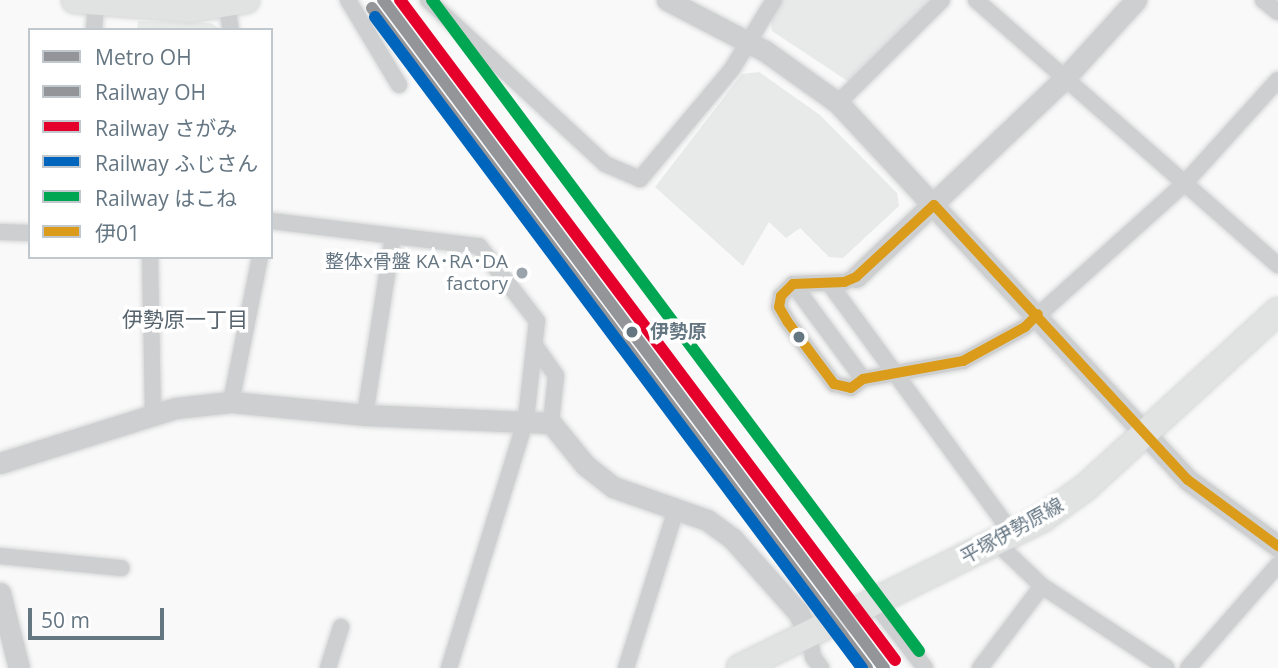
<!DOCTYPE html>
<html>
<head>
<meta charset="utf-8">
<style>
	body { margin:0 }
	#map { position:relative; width:1278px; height:668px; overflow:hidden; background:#f9f9f9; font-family:"Open Sans","Noto Sans JP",sans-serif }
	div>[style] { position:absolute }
	.built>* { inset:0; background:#e8e9e9 }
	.roads { filter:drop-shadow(0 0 2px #d5d6d7) drop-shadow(0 0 2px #d5d6d7) }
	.minor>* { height:16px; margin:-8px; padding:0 8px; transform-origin:8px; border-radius:8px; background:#cecfd0 }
	.tertiary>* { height:21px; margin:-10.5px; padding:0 10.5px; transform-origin:10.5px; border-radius:10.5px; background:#cecfd0 }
	.primary>* { height:26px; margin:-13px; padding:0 13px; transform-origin:13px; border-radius:13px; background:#e1e2e2 }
	.bus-1>* { height:10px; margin:-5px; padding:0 5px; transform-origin:5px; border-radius:5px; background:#da9c1a }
	.rail-1>* { height:12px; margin:-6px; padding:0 6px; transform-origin:6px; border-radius:6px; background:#939598 }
	.rail-2>* { height:12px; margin:-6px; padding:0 6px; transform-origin:6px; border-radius:6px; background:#e4002b }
	.rail-3>* { height:12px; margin:-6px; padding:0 6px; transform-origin:6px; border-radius:6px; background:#0065bd }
	.rail-4>* { height:12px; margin:-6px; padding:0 6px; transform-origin:6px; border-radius:6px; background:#00a651 }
	.metro-1>* { height:12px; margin:-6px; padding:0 6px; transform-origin:6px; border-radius:6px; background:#939598 }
	.dots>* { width:19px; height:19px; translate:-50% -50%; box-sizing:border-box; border:4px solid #fff; border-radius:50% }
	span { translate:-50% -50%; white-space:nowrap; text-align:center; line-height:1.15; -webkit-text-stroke:7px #fff; paint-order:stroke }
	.poi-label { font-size:19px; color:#657683 }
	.right { translate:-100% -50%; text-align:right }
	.stop-label { font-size:19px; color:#657683; font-weight:700 }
	.left { translate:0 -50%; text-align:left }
	.street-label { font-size:19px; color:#657683 }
	.neighbourhood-label { font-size:21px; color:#57646e }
	.legend { position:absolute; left:28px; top:28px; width:245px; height:231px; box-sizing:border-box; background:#fff; border:2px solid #c1c8cd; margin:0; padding:9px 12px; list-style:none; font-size:21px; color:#657683 }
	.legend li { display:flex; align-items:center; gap:14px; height:35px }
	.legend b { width:35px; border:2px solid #c1c8cd }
	.scale { position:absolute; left:28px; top:608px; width:136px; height:32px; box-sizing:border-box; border:4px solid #657683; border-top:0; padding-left:9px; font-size:21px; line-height:24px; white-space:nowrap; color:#657683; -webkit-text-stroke:5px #fff; paint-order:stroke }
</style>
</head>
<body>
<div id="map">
	<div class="built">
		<div style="clip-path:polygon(782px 0,931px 0,849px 82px,772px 31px,771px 21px)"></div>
		<div style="clip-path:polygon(138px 21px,211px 23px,222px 30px,137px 30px)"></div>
		<div style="clip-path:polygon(759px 72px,820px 115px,897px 193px,899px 206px,843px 258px,829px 257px,800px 228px,786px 238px,769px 222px,743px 266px,655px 187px,742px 74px)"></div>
	</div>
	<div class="roads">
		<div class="minor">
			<div style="left:226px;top:0;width:30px;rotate:81deg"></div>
			<div style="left:348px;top:0;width:99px;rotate:59deg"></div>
			<div style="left:428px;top:0;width:241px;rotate:42.8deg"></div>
			<div style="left:605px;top:164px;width:38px;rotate:23deg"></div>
			<div style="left:640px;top:179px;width:143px;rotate:-50.1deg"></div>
			<div style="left:732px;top:69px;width:81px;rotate:-58.7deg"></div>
			<div style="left:976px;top:0;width:402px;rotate:41.3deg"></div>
			<div style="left:1263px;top:0;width:19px;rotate:39deg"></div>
			<div style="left:94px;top:30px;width:30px;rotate:-86deg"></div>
			<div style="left:838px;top:103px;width:146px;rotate:-44.7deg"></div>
			<div style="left:271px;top:221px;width:209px;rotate:6.9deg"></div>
			<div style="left:479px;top:246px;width:95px;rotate:52.3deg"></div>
			<div style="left:537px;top:321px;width:99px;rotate:96.4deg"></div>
			<div style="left:526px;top:419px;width:261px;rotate:107.2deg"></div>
			<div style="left:0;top:232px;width:30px;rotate:2deg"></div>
			<div style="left:150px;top:257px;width:157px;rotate:88.9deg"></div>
			<div style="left:856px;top:277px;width:13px;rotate:157deg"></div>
			<div style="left:844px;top:282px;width:51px;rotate:177.8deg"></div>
			<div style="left:793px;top:284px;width:17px;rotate:135deg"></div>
			<div style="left:781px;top:296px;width:11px;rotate:100deg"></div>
			<div style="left:779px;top:307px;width:16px;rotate:60deg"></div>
			<div style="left:787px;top:321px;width:79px;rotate:53.3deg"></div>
			<div style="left:834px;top:384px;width:17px;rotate:13deg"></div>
			<div style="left:851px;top:388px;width:15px;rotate:-37deg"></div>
			<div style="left:863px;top:379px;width:102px;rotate:-10.2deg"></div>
			<div style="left:963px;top:361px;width:71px;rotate:-28.7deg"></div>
			<div style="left:1025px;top:327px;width:214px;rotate:-42deg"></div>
			<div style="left:1184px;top:184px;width:140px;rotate:-47.9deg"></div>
			<div style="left:829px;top:283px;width:311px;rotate:53.8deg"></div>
			<div style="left:793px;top:284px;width:118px;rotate:53.6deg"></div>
			<div style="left:536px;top:347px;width:35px;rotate:55deg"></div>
			<div style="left:556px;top:376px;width:47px;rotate:96.1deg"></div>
			<div style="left:231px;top:402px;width:148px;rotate:-78.7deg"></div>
			<div style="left:365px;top:415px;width:181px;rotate:-81.1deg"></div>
			<div style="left:997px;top:543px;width:62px;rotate:43.7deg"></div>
			<div style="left:1042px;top:586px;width:149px;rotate:33.3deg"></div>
			<div style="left:0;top:556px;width:122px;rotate:5.7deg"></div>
			<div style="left:874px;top:602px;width:83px;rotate:52.3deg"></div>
			<div style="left:809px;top:634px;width:23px;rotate:80deg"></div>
			<div style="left:813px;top:657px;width:14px;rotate:54deg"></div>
			<div style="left:328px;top:668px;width:43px;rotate:-72.4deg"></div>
			<div style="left:626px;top:668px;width:167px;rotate:-72.5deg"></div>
			<div style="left:980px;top:668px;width:103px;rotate:-52.9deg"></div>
			<div style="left:1188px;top:668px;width:137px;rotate:-48.9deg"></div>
		</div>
		<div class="tertiary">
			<div style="left:667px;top:0;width:110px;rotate:27.5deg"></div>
			<div style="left:765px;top:51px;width:90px;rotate:35.5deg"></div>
			<div style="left:838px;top:103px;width:514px;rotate:47.13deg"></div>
			<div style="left:1188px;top:480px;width:112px;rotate:36.3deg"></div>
			<div style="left:856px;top:277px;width:287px;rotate:-43.6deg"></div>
			<div style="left:1064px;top:79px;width:107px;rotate:-47.7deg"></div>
			<div style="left:0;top:463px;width:184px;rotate:-17.4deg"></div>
			<div style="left:176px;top:408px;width:55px;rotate:-6.2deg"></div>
			<div style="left:231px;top:402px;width:135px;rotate:5.5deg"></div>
			<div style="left:365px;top:415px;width:186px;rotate:2.5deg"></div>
			<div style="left:551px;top:423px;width:54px;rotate:51deg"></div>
			<div style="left:585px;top:465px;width:36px;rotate:38deg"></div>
			<div style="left:613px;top:487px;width:100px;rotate:19.3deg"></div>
			<div style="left:707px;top:520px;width:31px;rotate:36deg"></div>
			<div style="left:732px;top:538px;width:99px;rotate:48.3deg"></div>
			<div style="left:798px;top:612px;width:25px;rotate:63deg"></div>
			<div style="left:0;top:593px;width:77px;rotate:75.8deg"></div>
		</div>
		<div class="primary">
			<div style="left:75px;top:0;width:116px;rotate:4.4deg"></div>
			<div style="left:191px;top:9px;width:56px;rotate:-9.3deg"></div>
			<div style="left:740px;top:668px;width:338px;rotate:-26.3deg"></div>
			<div style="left:1043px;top:518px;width:53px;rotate:-35.8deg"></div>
			<div style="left:1086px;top:487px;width:260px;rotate:-42.5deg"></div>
		</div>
	</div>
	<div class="bus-1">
		<div style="left:934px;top:205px;width:106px;rotate:137.3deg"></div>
		<div style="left:856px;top:277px;width:13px;rotate:157deg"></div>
		<div style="left:844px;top:282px;width:51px;rotate:177.8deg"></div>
		<div style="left:793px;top:284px;width:17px;rotate:135deg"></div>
		<div style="left:781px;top:296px;width:11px;rotate:100deg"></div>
		<div style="left:779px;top:307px;width:16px;rotate:60deg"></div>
		<div style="left:787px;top:321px;width:79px;rotate:53.3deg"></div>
		<div style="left:834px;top:384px;width:17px;rotate:13deg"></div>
		<div style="left:851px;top:388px;width:15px;rotate:-37deg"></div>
		<div style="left:863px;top:379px;width:102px;rotate:-10.2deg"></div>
		<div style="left:963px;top:361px;width:71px;rotate:-28.7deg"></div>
		<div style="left:1025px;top:327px;width:18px;rotate:-45deg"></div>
		<div style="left:934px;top:205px;width:374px;rotate:47.3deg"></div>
		<div style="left:1188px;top:480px;width:112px;rotate:36.3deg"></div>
	</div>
	<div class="rail-1">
		<div style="left:372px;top:8px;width:825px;rotate:53.13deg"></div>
	</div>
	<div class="rail-2">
		<div style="left:400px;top:0;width:825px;rotate:53.13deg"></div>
	</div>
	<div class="rail-3">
		<div style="left:375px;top:17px;width:813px;rotate:53.2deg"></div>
	</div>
	<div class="rail-4">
		<div style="left:432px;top:0;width:813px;rotate:53.2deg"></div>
	</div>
	<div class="metro-1">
		<div style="left:383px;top:0;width:835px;rotate:53.13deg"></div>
	</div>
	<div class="dots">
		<div style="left:522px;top:273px;background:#99a4ac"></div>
		<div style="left:632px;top:332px;background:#657683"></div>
		<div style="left:799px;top:337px;background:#657683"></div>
	</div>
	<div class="poi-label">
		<span class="right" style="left:508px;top:273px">整体x骨盤 KA･RA･DA<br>factory</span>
	</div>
	<div class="stop-label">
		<span class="left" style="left:650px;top:332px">伊勢原</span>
	</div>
	<div class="street-label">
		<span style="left:1012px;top:531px;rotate:-29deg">平塚伊勢原線</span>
	</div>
	<div class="neighbourhood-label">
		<span style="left:185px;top:319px">伊勢原一丁目</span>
	</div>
	<ul class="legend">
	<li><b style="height:9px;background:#939598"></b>Metro OH</li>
	<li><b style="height:9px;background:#939598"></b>Railway OH</li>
	<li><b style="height:9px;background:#e4002b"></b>Railway さがみ</li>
	<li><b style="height:9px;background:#0065bd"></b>Railway ふじさん</li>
	<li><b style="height:9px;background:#00a651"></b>Railway はこね</li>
	<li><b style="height:9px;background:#da9c1a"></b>伊01</li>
	</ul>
	<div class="scale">50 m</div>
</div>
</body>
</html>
